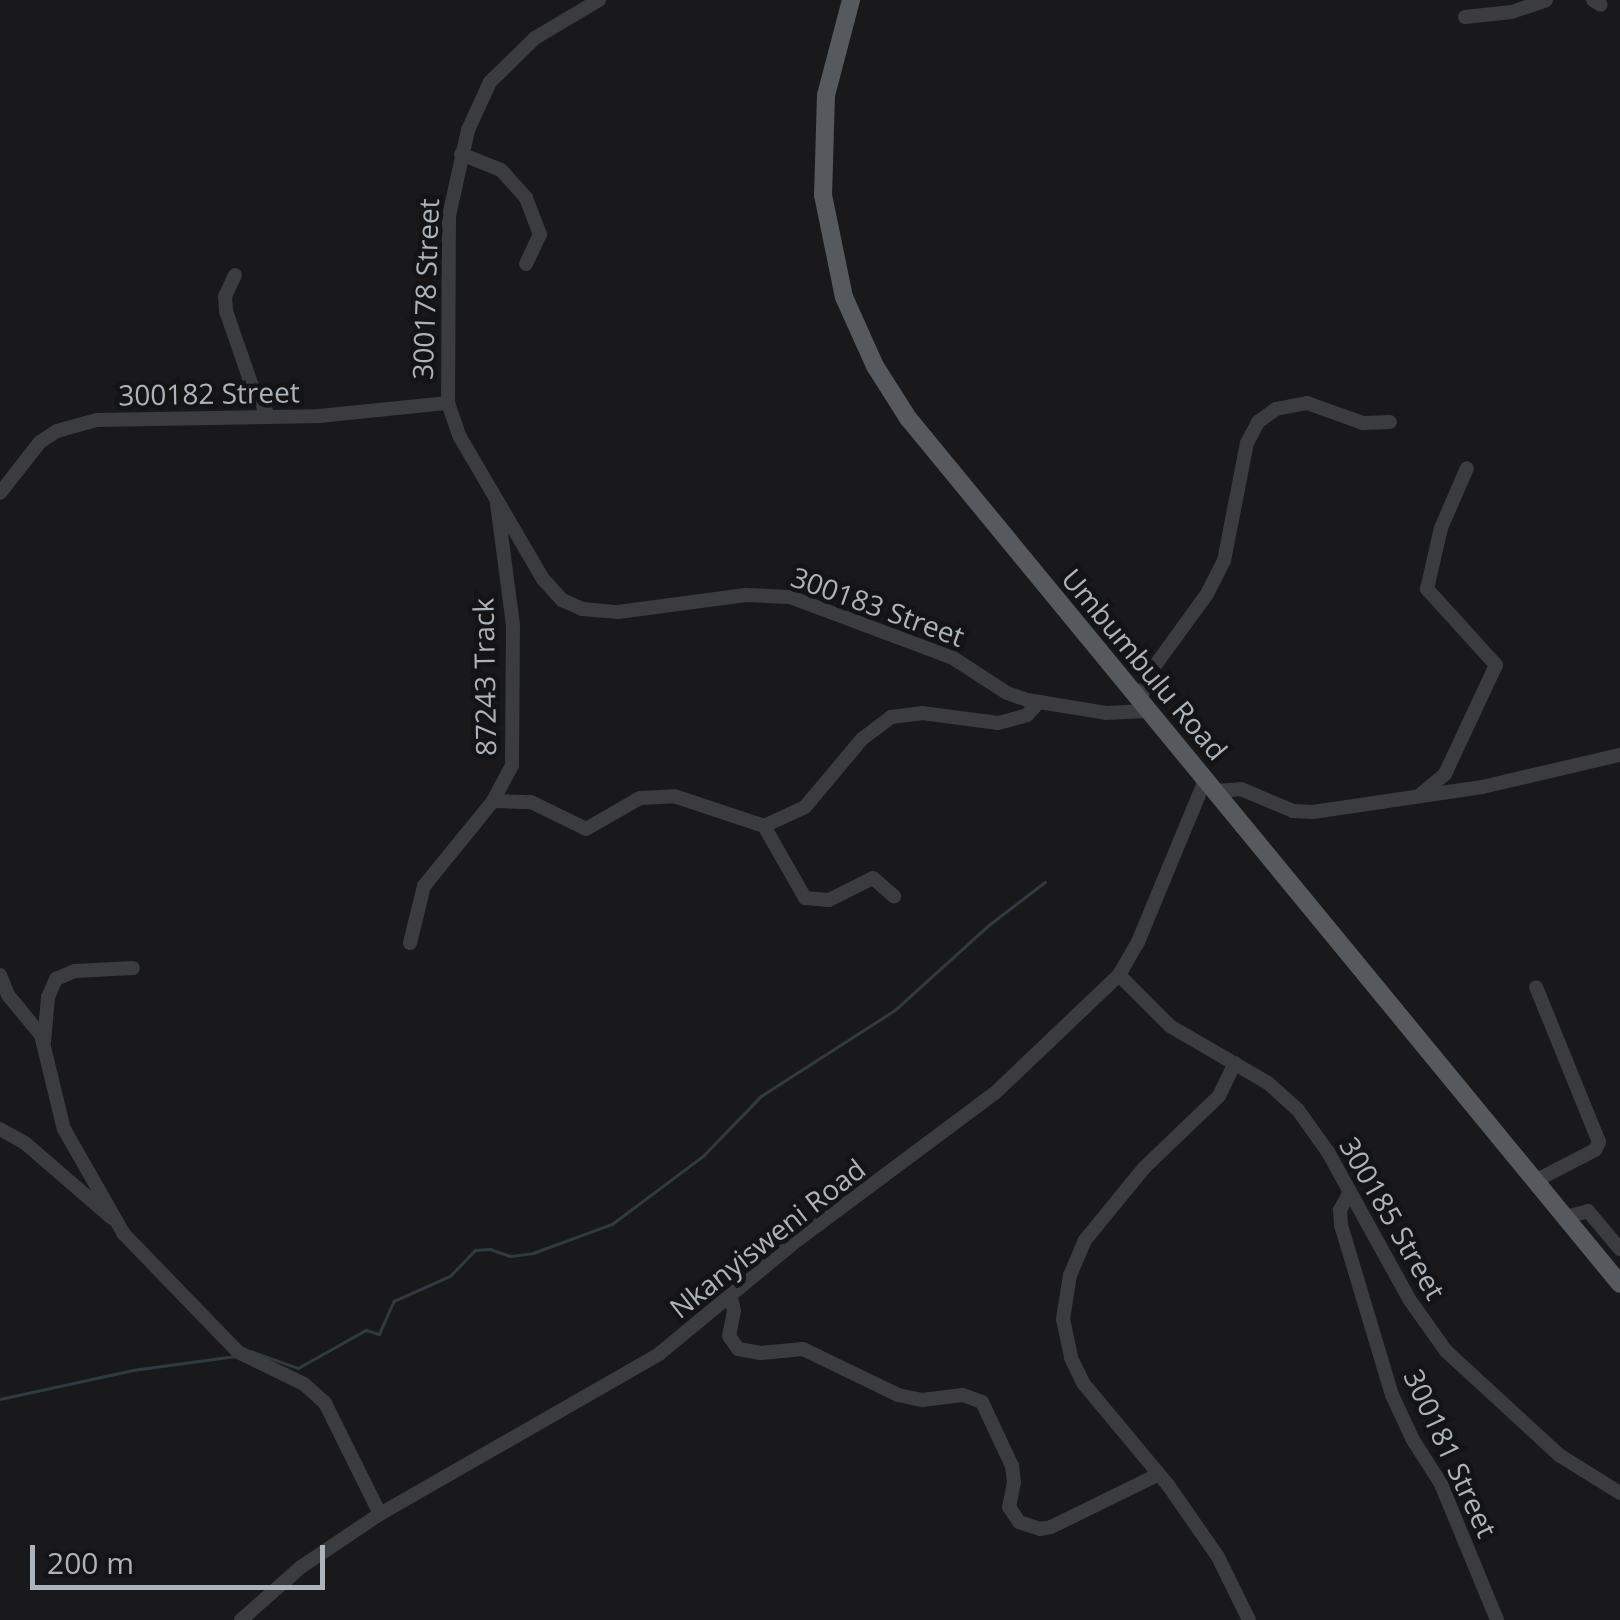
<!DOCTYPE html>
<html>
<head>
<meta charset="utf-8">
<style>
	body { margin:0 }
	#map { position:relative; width:1620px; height:1620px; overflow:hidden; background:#19191b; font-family:"Open Sans",sans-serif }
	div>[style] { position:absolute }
	.stream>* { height:2.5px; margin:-1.25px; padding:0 1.25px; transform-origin:1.25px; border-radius:1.25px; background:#303b3f }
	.minor>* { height:14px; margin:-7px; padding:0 7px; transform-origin:7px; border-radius:7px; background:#3a3c40 }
	.major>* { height:18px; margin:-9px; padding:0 9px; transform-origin:9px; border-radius:9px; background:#565a5f }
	span { translate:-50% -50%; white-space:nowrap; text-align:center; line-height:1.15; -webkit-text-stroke:9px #141416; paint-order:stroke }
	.street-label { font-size:28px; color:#acb3ba }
	.scale { position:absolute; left:30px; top:1545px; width:295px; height:45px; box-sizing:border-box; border:5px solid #acb3ba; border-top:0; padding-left:12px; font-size:30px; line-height:35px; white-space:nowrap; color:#acb3ba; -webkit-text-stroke:8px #141416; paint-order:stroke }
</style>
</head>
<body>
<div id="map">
	<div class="stream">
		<div style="left:251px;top:1351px;width:50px;rotate:19.9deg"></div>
		<div style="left:298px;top:1368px;width:78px;rotate:-29.2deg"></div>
		<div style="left:366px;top:1330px;width:14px;rotate:17deg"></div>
		<div style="left:379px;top:1334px;width:36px;rotate:-66deg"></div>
		<div style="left:394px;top:1301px;width:61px;rotate:-24.1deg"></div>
		<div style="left:450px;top:1276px;width:36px;rotate:-46deg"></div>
		<div style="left:475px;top:1250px;width:15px;rotate:-4deg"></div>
		<div style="left:490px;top:1249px;width:21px;rotate:19deg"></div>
		<div style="left:510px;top:1256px;width:23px;rotate:-7deg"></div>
		<div style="left:533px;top:1253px;width:84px;rotate:-20.2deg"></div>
		<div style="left:612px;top:1224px;width:114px;rotate:-36.8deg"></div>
		<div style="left:703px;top:1156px;width:83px;rotate:-46deg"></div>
		<div style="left:761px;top:1096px;width:159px;rotate:-32.7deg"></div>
		<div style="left:895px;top:1010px;width:128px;rotate:-42.2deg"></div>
		<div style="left:990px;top:924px;width:69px;rotate:-37.4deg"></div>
		<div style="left:0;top:1399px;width:136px;rotate:-12.3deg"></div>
		<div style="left:133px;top:1370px;width:103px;rotate:-7.8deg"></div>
	</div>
	<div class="minor">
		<div style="left:599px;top:0;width:74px;rotate:149.3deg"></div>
		<div style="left:535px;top:38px;width:63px;rotate:135.6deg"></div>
		<div style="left:490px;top:82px;width:53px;rotate:114.6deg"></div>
		<div style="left:468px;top:130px;width:88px;rotate:102.5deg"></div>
		<div style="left:449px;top:216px;width:187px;rotate:90.3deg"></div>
		<div style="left:448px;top:403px;width:36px;rotate:71deg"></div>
		<div style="left:460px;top:437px;width:164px;rotate:59.7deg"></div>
		<div style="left:543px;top:579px;width:28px;rotate:48deg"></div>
		<div style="left:562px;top:600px;width:22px;rotate:24deg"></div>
		<div style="left:582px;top:609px;width:36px;rotate:5deg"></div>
		<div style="left:618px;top:612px;width:129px;rotate:-7.6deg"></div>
		<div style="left:746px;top:595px;width:44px;rotate:2.6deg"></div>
		<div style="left:790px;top:597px;width:174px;rotate:20.5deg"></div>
		<div style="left:953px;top:658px;width:64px;rotate:32.9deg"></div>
		<div style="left:1007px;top:693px;width:21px;rotate:19deg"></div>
		<div style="left:1027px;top:700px;width:80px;rotate:9.3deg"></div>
		<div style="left:1106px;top:713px;width:40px;rotate:-2.9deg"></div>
		<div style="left:1593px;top:0;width:9px;rotate:32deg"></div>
		<div style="left:1465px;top:17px;width:47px;rotate:-6.1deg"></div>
		<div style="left:1512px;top:12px;width:36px;rotate:-19deg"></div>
		<div style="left:461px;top:154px;width:43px;rotate:21.8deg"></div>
		<div style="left:501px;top:170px;width:38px;rotate:48deg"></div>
		<div style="left:526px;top:198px;width:39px;rotate:69deg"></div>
		<div style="left:540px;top:234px;width:33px;rotate:115deg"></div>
		<div style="left:235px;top:275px;width:23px;rotate:115deg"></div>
		<div style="left:225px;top:296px;width:15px;rotate:86deg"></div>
		<div style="left:226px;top:311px;width:79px;rotate:70.9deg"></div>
		<div style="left:252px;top:386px;width:35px;rotate:61deg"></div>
		<div style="left:0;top:493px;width:65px;rotate:-51.9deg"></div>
		<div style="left:40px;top:442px;width:20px;rotate:-33deg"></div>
		<div style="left:57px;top:431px;width:41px;rotate:-15.4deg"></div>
		<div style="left:97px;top:420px;width:222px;rotate:-1deg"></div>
		<div style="left:319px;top:416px;width:130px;rotate:-5.8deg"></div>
		<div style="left:1139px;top:702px;width:38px;rotate:-67deg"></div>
		<div style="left:1154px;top:667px;width:90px;rotate:-54deg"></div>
		<div style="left:1207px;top:594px;width:37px;rotate:-63deg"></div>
		<div style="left:1224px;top:561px;width:120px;rotate:-79deg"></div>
		<div style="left:1247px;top:443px;width:24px;rotate:-62deg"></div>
		<div style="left:1258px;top:422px;width:22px;rotate:-36deg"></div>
		<div style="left:1276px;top:409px;width:32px;rotate:-11deg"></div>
		<div style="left:1307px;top:403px;width:59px;rotate:19.7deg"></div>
		<div style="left:1363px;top:423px;width:27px;rotate:-2deg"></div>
		<div style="left:1215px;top:791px;width:26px;rotate:-4deg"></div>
		<div style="left:1241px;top:789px;width:56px;rotate:22.9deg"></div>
		<div style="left:1293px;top:811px;width:20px;rotate:3deg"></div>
		<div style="left:1313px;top:812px;width:171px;rotate:-8.4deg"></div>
		<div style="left:1482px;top:787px;width:142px;rotate:-13.1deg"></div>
		<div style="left:1420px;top:795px;width:33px;rotate:-40deg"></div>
		<div style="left:1445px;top:774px;width:120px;rotate:-64.9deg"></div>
		<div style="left:1496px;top:665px;width:103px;rotate:-132.2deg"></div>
		<div style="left:1427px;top:589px;width:63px;rotate:-77.1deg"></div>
		<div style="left:1441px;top:528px;width:65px;rotate:-66.6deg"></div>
		<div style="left:493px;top:801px;width:38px;rotate:2deg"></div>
		<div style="left:531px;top:802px;width:61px;rotate:26.1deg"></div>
		<div style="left:586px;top:829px;width:62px;rotate:-29.9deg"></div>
		<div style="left:640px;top:798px;width:34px;rotate:-3deg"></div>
		<div style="left:674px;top:796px;width:95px;rotate:18.4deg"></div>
		<div style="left:764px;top:826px;width:45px;rotate:-24.9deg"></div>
		<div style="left:805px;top:807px;width:89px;rotate:-50deg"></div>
		<div style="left:862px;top:739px;width:36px;rotate:-37deg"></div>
		<div style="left:891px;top:717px;width:31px;rotate:-7deg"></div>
		<div style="left:922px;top:713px;width:77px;rotate:7.5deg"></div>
		<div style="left:998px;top:723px;width:30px;rotate:-15deg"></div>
		<div style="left:1027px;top:715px;width:18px;rotate:-47deg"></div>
		<div style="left:764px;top:826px;width:83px;rotate:60.3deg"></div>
		<div style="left:805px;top:898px;width:24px;rotate:5deg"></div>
		<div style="left:829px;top:900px;width:49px;rotate:-26.6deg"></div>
		<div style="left:873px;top:878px;width:28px;rotate:41deg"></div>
		<div style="left:410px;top:943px;width:59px;rotate:-76.2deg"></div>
		<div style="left:424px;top:886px;width:109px;rotate:-50.9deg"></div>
		<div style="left:493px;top:801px;width:40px;rotate:-62deg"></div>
		<div style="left:512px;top:766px;width:141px;rotate:-89.6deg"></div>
		<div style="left:513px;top:625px;width:122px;rotate:-97.5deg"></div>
		<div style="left:0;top:975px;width:22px;rotate:68deg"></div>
		<div style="left:8px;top:995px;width:52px;rotate:50.5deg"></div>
		<div style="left:41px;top:1035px;width:97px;rotate:76.3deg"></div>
		<div style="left:64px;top:1129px;width:121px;rotate:60.3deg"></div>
		<div style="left:124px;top:1234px;width:164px;rotate:46deg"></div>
		<div style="left:238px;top:1352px;width:73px;rotate:25.9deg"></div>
		<div style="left:304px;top:1384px;width:28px;rotate:42deg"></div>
		<div style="left:325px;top:1403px;width:124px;rotate:63.6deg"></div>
		<div style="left:1119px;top:975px;width:72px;rotate:45deg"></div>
		<div style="left:1170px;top:1026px;width:113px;rotate:30.2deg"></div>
		<div style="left:1268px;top:1083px;width:40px;rotate:42deg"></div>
		<div style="left:1298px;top:1110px;width:52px;rotate:54.5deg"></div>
		<div style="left:1328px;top:1152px;width:168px;rotate:61.1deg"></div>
		<div style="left:1409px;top:1299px;width:64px;rotate:54.6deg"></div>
		<div style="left:1446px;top:1351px;width:154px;rotate:42.6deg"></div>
		<div style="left:1559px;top:1455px;width:72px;rotate:31.9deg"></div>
		<div style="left:44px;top:1042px;width:45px;rotate:-84.9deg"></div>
		<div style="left:48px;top:997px;width:20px;rotate:-66deg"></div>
		<div style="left:56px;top:979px;width:21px;rotate:-23deg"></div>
		<div style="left:75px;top:971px;width:58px;rotate:-3deg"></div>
		<div style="left:1235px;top:1063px;width:37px;rotate:116deg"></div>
		<div style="left:1219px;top:1096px;width:104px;rotate:136.2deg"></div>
		<div style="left:1144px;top:1168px;width:93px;rotate:129.3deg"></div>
		<div style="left:1085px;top:1240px;width:38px;rotate:113deg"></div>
		<div style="left:1070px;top:1275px;width:45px;rotate:99deg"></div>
		<div style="left:1063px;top:1319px;width:40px;rotate:78deg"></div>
		<div style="left:1071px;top:1358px;width:28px;rotate:64deg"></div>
		<div style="left:1083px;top:1383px;width:133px;rotate:50.2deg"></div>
		<div style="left:1168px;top:1485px;width:88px;rotate:55.2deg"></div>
		<div style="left:1218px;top:1557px;width:70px;rotate:63.8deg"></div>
		<div style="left:0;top:1129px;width:29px;rotate:29deg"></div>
		<div style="left:25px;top:1143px;width:115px;rotate:40.8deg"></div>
		<div style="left:1535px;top:1181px;width:68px;rotate:-27.3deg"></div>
		<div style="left:1595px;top:1150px;width:9px;rotate:-63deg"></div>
		<div style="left:1599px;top:1142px;width:167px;rotate:-112.1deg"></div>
		<div style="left:1350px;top:1192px;width:21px;rotate:119deg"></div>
		<div style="left:1340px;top:1210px;width:15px;rotate:86deg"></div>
		<div style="left:1341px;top:1225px;width:177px;rotate:73.3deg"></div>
		<div style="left:1392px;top:1395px;width:50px;rotate:65deg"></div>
		<div style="left:1413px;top:1440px;width:52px;rotate:57.5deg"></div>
		<div style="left:1441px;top:1484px;width:147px;rotate:67.6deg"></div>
		<div style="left:1566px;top:1217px;width:23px;rotate:-15deg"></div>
		<div style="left:1588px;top:1211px;width:50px;rotate:49.9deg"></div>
		<div style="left:731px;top:1296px;width:15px;rotate:79deg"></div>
		<div style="left:734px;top:1311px;width:25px;rotate:101deg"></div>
		<div style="left:729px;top:1336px;width:16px;rotate:55deg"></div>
		<div style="left:738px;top:1349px;width:23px;rotate:10deg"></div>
		<div style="left:761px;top:1353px;width:42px;rotate:-5.4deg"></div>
		<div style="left:803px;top:1349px;width:106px;rotate:25.8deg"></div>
		<div style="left:898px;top:1395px;width:25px;rotate:12deg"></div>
		<div style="left:922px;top:1400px;width:41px;rotate:-7deg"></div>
		<div style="left:963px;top:1395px;width:20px;rotate:20deg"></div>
		<div style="left:982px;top:1402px;width:71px;rotate:64.9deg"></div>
		<div style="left:1012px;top:1466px;width:16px;rotate:83deg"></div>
		<div style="left:1014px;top:1482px;width:25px;rotate:101deg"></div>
		<div style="left:1009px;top:1507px;width:18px;rotate:56deg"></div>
		<div style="left:1019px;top:1522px;width:22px;rotate:18deg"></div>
		<div style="left:1040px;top:1529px;width:11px;rotate:-10deg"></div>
		<div style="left:1051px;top:1527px;width:120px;rotate:-26.1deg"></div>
		<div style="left:241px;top:1620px;width:80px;rotate:-41.5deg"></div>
		<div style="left:301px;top:1567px;width:95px;rotate:-33.9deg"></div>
		<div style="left:380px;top:1514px;width:322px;rotate:-29.8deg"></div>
		<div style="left:659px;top:1354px;width:171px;rotate:-39.5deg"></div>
		<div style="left:791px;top:1245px;width:254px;rotate:-36.7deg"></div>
		<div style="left:995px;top:1093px;width:171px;rotate:-43.6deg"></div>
		<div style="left:1119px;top:975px;width:38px;rotate:-60deg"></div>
		<div style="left:1138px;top:942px;width:175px;rotate:-67.5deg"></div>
	</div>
	<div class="major">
		<div style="left:851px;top:0;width:98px;rotate:104.7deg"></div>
		<div style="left:826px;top:95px;width:100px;rotate:91.7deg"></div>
		<div style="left:823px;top:195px;width:104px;rotate:78.4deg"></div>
		<div style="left:844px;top:297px;width:76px;rotate:65.8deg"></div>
		<div style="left:875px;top:366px;width:62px;rotate:57.6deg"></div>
		<div style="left:908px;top:418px;width:1121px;rotate:50.57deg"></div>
	</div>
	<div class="street-label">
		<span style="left:425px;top:289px;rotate:-88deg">300178 Street</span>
		<span style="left:209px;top:393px;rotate:-1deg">300182 Street</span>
		<span style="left:878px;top:606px;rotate:20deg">300183 Street</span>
		<span style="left:1145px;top:664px;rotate:50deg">Umbumbulu Road</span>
		<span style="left:484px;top:677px;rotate:-91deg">87243 Track</span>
		<span style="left:1393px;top:1218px;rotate:60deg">300185 Street</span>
		<span style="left:767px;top:1238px;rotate:-38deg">Nkanyisweni Road</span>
		<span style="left:1451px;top:1453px;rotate:65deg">300181 Street</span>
	</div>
	<div class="scale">200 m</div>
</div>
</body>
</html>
